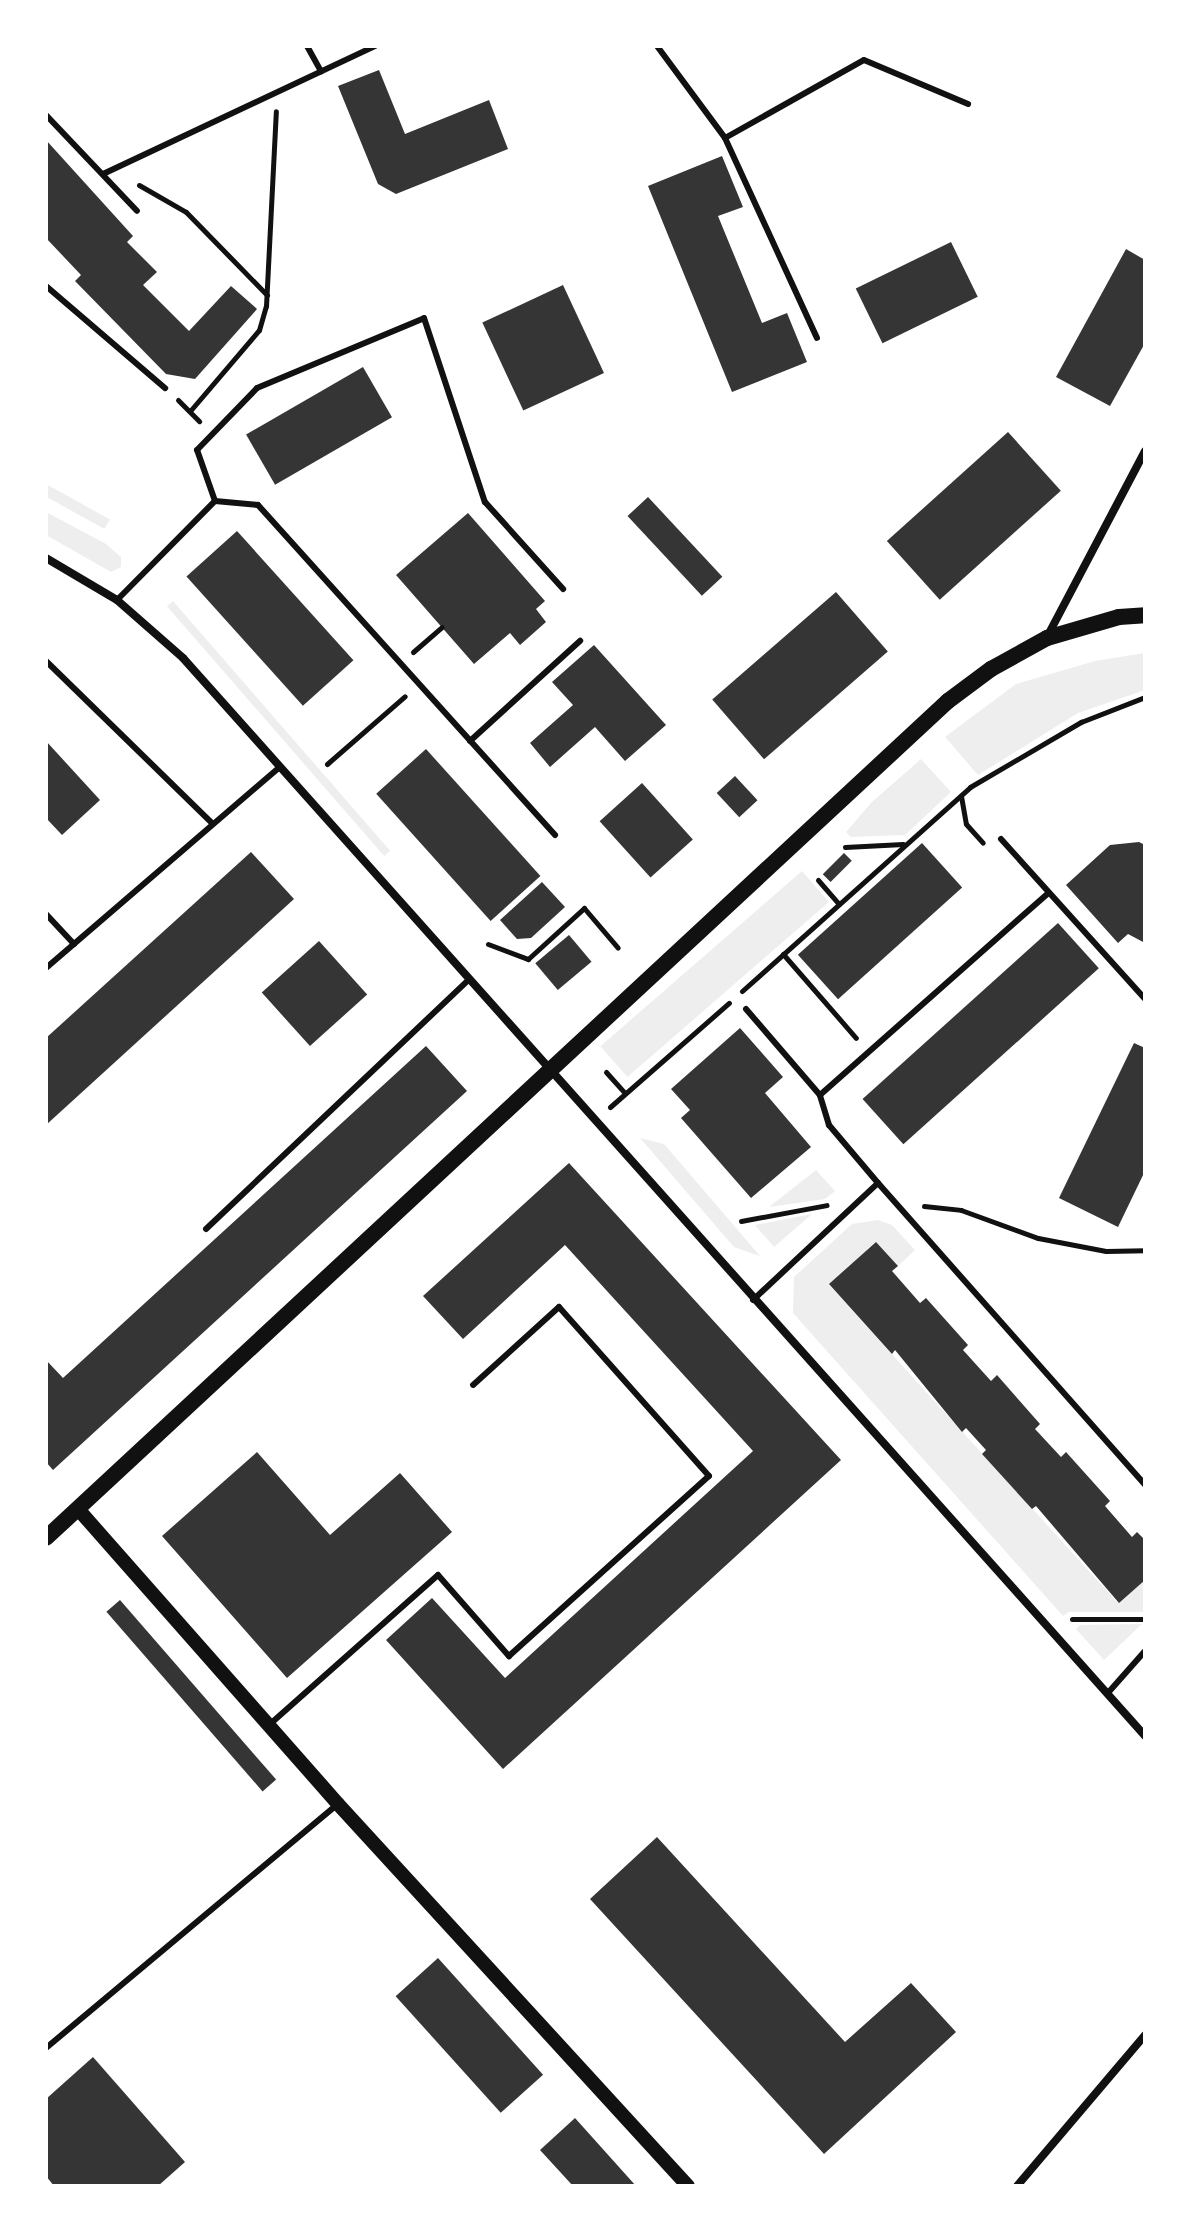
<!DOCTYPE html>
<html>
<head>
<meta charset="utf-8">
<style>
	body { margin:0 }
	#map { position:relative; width:1191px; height:2232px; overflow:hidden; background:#fff; font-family:"PT Sans Narrow",sans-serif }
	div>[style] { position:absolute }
	.green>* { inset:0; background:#eee; transform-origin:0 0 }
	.building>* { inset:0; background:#353535; transform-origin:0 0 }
	.path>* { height:5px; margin:-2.5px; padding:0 2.5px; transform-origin:2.5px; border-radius:2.5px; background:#111 }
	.service>* { height:6px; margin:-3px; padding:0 3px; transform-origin:3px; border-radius:3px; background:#111 }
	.minor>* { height:8px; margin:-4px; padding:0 4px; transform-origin:4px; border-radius:4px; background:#111 }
	.tertiary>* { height:14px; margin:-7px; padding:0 7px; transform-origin:7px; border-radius:7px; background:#111 }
	.secondary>* { height:16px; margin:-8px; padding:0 8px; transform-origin:8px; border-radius:8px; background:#111 }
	span { translate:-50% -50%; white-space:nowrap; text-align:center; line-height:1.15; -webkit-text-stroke:7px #fff; paint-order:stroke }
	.frame { position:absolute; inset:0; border:48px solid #fff; pointer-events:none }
</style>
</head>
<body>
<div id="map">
	<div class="green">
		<div style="left:46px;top:484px;width:73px;height:11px;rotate:29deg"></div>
		<div style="clip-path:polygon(46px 512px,106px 544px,121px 557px,121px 567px,111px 572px,46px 535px)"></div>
		<div style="left:173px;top:601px;width:331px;height:8px;rotate:49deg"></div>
		<div style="clip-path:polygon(1145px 653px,1145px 690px,1078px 713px,978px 775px,945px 737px,1016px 684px,1095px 661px)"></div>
		<div style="clip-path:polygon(921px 759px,951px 792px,905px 835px,851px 837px,846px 832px,872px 802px)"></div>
		<div style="left:802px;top:871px;width:41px;height:267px;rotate:49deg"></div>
		<div style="clip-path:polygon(640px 1138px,664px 1144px,760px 1256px,734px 1247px)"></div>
		<div style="clip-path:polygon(816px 1170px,835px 1191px,825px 1199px,769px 1207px)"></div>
		<div style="clip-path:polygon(812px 1214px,774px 1247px,755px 1225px)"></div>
		<div style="clip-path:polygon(878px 1220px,892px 1225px,915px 1250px,898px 1266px,875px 1242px,829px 1285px,1118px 1603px,1145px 1580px,1145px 1612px,1069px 1612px,1063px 1616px,793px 1313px,794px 1277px,852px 1224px)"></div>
		<div style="clip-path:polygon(1142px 1624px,1104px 1660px,1076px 1629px,1080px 1625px)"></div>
	</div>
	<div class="building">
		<div style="clip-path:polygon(379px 70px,405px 134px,489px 100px,508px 149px,396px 194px,378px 184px,338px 86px)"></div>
		<div style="clip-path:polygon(46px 140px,133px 236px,127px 242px,157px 272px,143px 285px,189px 331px,231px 286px,257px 309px,195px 379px,166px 374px,75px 281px,81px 275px,46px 238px)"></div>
		<div style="clip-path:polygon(722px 156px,743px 207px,718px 216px,762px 323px,787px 313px,807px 362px,732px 392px,648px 186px)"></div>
		<div style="left:951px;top:242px;width:61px;height:106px;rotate:64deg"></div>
		<div style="clip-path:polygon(1126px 249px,1145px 260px,1145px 343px,1110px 406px,1056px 377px)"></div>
		<div style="left:563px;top:285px;width:97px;height:89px;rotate:65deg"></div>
		<div style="left:363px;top:367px;width:58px;height:135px;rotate:60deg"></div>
		<div style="left:1008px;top:432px;width:79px;height:163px;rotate:48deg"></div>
		<div style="left:648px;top:497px;width:109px;height:28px;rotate:47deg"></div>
		<div style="clip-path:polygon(468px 513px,545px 601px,536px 609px,546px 622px,520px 645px,510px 633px,474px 664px,396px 575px)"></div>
		<div style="left:237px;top:531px;width:174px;height:68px;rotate:48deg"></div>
		<div style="left:836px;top:592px;width:79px;height:164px;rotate:49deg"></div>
		<div style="clip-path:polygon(594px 645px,666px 725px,625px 761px,595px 727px,550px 767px,530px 743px,573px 705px,552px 682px)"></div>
		<div style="clip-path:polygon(46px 741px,100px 800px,62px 835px,46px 818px)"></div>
		<div style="left:426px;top:749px;width:171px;height:67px;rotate:48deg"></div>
		<div style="left:735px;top:776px;width:33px;height:25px;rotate:47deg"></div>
		<div style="left:642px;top:783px;width:76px;height:57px;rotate:48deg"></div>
		<div style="clip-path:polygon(1139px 842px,1145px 845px,1145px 943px,1128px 934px,1118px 943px,1066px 885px,1110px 845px)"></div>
		<div style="left:922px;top:843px;width:60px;height:167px;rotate:48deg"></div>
		<div style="clip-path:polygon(251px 852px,294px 899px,46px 1125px,46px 1038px)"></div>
		<div style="left:844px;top:853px;width:11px;height:30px;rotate:45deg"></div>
		<div style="clip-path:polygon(542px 882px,565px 907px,531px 938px,517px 939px,500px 920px)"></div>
		<div style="left:1058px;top:923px;width:61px;height:263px;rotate:48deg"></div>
		<div style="left:569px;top:935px;width:35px;height:44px;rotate:50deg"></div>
		<div style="left:319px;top:941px;width:72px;height:77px;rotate:48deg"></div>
		<div style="clip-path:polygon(740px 1028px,783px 1077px,765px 1093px,811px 1147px,751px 1198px,681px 1118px,690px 1110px,671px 1089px)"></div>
		<div style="clip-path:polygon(1134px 1043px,1145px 1048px,1145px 1171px,1118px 1227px,1059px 1198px)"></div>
		<div style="clip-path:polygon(426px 1046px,467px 1091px,53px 1470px,46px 1462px,46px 1360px,63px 1378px)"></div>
		<div style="clip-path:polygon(569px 1163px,841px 1460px,503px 1769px,386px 1640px,432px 1598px,505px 1678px,753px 1451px,565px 1245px,463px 1339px,423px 1296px)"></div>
		<div style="clip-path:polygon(876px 1242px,898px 1266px,892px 1271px,920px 1303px,926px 1298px,968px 1345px,963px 1350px,991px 1381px,997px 1375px,1040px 1424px,1035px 1429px,1061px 1457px,1066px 1452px,1110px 1501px,1105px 1506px,1132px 1537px,1137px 1532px,1145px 1540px,1145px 1580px,1119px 1603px,1036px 1506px,1032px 1509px,982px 1454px,986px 1450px,966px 1428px,962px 1432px,895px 1350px,892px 1354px,829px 1284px)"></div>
		<div style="clip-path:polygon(257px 1452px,330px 1535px,400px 1473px,452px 1532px,287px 1678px,162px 1536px)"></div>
		<div style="left:120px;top:1600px;width:238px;height:18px;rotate:49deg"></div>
		<div style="clip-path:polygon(657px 1837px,845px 2042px,911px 1983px,956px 2032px,824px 2154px,590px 1899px)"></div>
		<div style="left:438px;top:1958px;width:157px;height:57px;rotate:48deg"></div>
		<div style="clip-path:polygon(93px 2057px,185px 2162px,158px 2186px,54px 2186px,46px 2176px,46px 2099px)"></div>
		<div style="clip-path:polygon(575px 2118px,636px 2186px,573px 2186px,540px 2150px)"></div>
	</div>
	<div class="path">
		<div style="left:139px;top:185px;width:54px;rotate:29.9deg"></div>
		<div style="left:186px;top:212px;width:116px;rotate:45.7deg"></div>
		<div style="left:178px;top:400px;width:30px;rotate:45deg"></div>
		<div style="left:190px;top:411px;width:106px;rotate:-49.6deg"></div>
		<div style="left:259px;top:330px;width:25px;rotate:-74deg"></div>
		<div style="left:266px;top:306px;width:195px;rotate:-87.1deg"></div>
		<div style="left:413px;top:652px;width:38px;rotate:-41deg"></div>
		<div style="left:327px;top:764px;width:103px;rotate:-41.1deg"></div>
		<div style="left:961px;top:796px;width:28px;rotate:80deg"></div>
		<div style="left:966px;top:824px;width:25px;rotate:48deg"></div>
		<div style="left:845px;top:847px;width:58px;rotate:-3deg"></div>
		<div style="left:818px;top:880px;width:32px;rotate:49deg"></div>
		<div style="left:488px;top:944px;width:43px;rotate:20.6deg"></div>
		<div style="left:528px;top:959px;width:76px;rotate:-42.3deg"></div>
		<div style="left:584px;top:908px;width:52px;rotate:49.6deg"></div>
		<div style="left:783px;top:954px;width:111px;rotate:49deg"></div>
		<div style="left:742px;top:991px;width:306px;rotate:-41.8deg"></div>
		<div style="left:970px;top:787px;width:129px;rotate:-30.4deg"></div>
		<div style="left:1081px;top:722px;width:69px;rotate:-21.3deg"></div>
		<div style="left:606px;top:1072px;width:28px;rotate:48deg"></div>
		<div style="left:610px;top:1107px;width:158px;rotate:-41.2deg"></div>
		<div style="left:924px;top:1206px;width:37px;rotate:6deg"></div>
		<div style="left:961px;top:1210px;width:82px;rotate:20deg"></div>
		<div style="left:1038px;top:1238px;width:69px;rotate:10.8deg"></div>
		<div style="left:1106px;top:1251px;width:39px;rotate:-1deg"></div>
		<div style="left:741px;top:1221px;width:87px;rotate:-10.5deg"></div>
		<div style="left:1072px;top:1619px;width:73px"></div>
	</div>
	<div class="service">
		<div style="left:307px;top:46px;width:29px;rotate:61deg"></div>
		<div style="left:657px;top:46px;width:114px;rotate:53.5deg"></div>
		<div style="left:725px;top:138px;width:220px;rotate:65.3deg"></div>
		<div style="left:46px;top:115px;width:132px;rotate:46.5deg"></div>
		<div style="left:725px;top:138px;width:159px;rotate:-29.3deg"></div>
		<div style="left:864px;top:60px;width:113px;rotate:22.9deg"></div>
		<div style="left:103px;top:174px;width:301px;rotate:-25.2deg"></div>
		<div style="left:46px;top:286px;width:157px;rotate:40.6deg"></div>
		<div style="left:215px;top:501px;width:54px;rotate:-109.4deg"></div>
		<div style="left:197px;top:450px;width:86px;rotate:-45.9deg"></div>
		<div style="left:257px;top:388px;width:181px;rotate:-22.7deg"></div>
		<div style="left:424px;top:318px;width:194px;rotate:71.7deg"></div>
		<div style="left:485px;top:502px;width:117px;rotate:48.1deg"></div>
		<div style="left:117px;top:600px;width:139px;rotate:-45.3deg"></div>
		<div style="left:215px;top:501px;width:43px;rotate:5.3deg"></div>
		<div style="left:258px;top:505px;width:444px;rotate:48deg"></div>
		<div style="left:46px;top:661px;width:232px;rotate:44.3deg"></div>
		<div style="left:470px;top:741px;width:149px;rotate:-42.3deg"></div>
		<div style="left:1001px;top:839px;width:215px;rotate:48deg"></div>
		<div style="left:46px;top:914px;width:41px;rotate:47deg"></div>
		<div style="left:46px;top:968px;width:308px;rotate:-40.7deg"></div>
		<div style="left:746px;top:1009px;width:113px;rotate:49.3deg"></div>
		<div style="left:878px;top:1183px;width:76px;rotate:-130.2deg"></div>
		<div style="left:829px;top:1125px;width:31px;rotate:-107deg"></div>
		<div style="left:820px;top:1095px;width:305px;rotate:-41.5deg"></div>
		<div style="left:206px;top:1229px;width:363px;rotate:-43.5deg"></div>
		<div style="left:753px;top:1300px;width:171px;rotate:-43.1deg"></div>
		<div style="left:878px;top:1183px;width:403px;rotate:48.5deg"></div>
		<div style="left:1107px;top:1694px;width:57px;rotate:-48.5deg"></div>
		<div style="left:269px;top:1725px;width:226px;rotate:-41.6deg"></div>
		<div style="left:438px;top:1575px;width:108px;rotate:48.8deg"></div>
		<div style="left:509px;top:1656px;width:269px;rotate:-42deg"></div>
		<div style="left:709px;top:1476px;width:226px;rotate:-131.6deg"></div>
		<div style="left:559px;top:1307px;width:116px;rotate:137.8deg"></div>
		<div style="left:46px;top:2048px;width:381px;rotate:-39.9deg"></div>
	</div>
	<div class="minor">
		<div style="left:46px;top:558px;width:82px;rotate:30.6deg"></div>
		<div style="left:117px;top:600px;width:88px;rotate:41.3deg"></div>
		<div style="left:183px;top:658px;width:1445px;rotate:48.25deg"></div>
		<div style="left:1047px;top:637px;width:210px;rotate:-62.2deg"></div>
		<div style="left:1017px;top:2186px;width:198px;rotate:-49.7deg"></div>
	</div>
	<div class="tertiary">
		<div style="left:78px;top:1509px;width:393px;rotate:48.6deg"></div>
		<div style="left:338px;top:1804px;width:518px;rotate:47.5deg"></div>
	</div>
	<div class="secondary">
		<div style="left:46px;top:1538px;width:1231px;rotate:-42.86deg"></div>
		<div style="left:948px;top:701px;width:54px;rotate:-36.7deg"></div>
		<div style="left:991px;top:669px;width:64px;rotate:-29deg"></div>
		<div style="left:1047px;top:638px;width:75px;rotate:-16.3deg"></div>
		<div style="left:1119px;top:617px;width:26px;rotate:-4deg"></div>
	</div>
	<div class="frame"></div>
</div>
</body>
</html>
